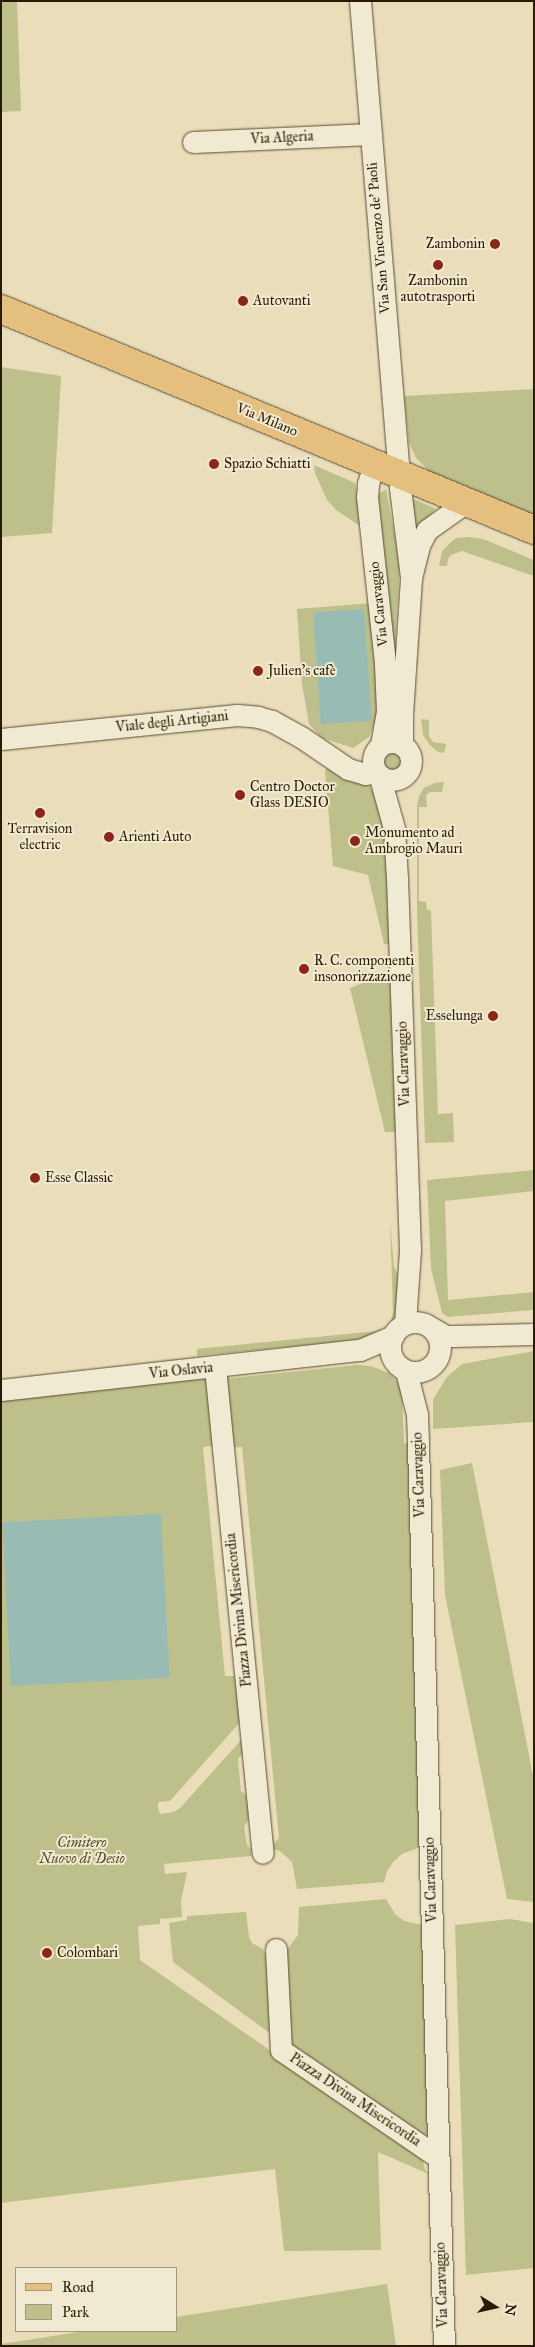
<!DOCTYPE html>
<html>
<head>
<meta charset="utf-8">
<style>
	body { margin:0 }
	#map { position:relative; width:535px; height:2347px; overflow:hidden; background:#eadeba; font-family:"IM FELL Great Primer",serif }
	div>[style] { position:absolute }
	.green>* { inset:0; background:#bdc08b }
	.round { border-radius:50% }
	.water>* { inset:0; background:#98bcb3; transform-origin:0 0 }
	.roads { filter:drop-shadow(0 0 1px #5b4b2f) drop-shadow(0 0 1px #5b4b2f) }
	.minor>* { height:21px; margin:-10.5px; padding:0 10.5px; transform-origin:10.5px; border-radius:10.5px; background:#f1ead2 }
	.minor>.ring { margin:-10.5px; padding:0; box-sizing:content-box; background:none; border:21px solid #f1ead2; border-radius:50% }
	.major>* { height:28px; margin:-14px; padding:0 14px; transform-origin:14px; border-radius:14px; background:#e5bf7d }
	.dots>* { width:14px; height:14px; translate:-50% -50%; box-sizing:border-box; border:2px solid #f1ead2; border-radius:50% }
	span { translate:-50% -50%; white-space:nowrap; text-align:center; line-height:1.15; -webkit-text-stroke:4px #f1ead2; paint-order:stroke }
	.street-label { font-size:14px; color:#2b1a01 }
	.poi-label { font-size:14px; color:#2b1a01 }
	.right { translate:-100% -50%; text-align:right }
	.left { translate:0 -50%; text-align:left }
	.park-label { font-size:14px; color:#574c2a; font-style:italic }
	.frame { position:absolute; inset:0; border:2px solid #2b1a01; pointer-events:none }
	.legend { position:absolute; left:15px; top:2267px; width:162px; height:65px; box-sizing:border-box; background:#f1ead2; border:1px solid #a2977e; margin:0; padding:6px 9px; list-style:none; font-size:15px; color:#2b1a01 }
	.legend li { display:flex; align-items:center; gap:10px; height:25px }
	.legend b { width:25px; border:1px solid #a2977e }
	.north { position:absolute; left:470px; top:2282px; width:50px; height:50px; -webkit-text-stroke:4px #f1ead2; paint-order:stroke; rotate:100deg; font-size:14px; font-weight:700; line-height:20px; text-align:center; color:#2b1a01 }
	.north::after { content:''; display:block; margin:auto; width:18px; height:22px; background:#2b1a01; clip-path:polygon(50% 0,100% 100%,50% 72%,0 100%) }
</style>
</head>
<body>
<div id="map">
	<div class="green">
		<div style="clip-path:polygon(1px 1px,17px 1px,21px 111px,1px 112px)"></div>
		<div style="clip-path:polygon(1px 367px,61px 376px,52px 533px,1px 537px)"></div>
		<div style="clip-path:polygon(534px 389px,534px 515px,430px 472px,416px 458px,409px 443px,404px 396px)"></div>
		<div style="clip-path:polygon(314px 465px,355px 483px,363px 528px,336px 510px,327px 500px,315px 473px)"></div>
		<div style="clip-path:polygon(386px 489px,400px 563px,394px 656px,372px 509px,379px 494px)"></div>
		<div style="clip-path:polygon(407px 496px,436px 509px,416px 529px)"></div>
		<div style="clip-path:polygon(468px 537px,483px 539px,534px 560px,534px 576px,462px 551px,451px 555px,448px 559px,447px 566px,439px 566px,442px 551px,451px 542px,456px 538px)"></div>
		<div style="clip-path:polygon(372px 603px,378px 717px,369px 737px,353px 748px,322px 738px,309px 724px,302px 684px,297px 609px)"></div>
		<div style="clip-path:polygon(421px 719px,429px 720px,429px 736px,433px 742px,446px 744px,444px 753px,438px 752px,429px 744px,423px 735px)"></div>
		<div class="round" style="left:379px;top:747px;width:28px;height:28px"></div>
		<div style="clip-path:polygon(328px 766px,366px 782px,375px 794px,383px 819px,393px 944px,384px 944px,368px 875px,333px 866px,325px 771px)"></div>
		<div style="clip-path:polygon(444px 782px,442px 792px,430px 792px,426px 795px,427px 807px,419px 807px,419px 901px,426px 902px,427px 910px,431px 910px,438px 1114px,453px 1113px,454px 1142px,425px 1143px,417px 911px,417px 807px,419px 796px,424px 788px,435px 783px)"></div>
		<div style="clip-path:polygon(386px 974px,392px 974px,400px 1132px,385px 1132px,350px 988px)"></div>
		<div style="clip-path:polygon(534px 1170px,534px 1191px,445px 1201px,448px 1300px,534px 1292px,534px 1310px,448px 1317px,442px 1313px,431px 1269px,427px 1180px)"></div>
		<div style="clip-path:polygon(390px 1220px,394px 1267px,403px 1285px,399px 1324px,376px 1338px,197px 1356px,197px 1349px,377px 1331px,387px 1328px,391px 1321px,393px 1312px)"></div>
		<div style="clip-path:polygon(534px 1351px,534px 1422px,433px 1429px,433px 1400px,446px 1378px,462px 1364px)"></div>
		<div style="clip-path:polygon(357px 1365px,371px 1366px,389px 1373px,399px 1383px,402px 1395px,404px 1443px,410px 1444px,421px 1847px,402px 1854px,394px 1861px,387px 1871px,384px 1882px,297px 1889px,292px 1862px,280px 1851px,270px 1848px,279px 1838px,242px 1447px,229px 1448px,223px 1379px)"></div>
		<div style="clip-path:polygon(208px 1377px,214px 1446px,203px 1447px,225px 1676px,236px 1676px,241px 1721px,170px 1801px,158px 1802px,158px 1808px,160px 1814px,174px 1812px,180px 1808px,242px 1739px,243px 1753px,238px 1759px,241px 1791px,247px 1796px,249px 1820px,244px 1826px,247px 1845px,252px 1850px,251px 1856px,164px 1864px,165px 1874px,187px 1872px,181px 1901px,182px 1917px,160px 1919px,160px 1924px,138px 1926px,140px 1960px,422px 2156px,425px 2170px,431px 2175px,378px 2152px,381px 2250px,284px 2251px,275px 2169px,1px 2203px,1px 1398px)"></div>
		<div style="clip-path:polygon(472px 1463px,534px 1781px,534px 1902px,507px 1899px,445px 1595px,440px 1470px)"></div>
		<div style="clip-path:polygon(386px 1899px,395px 1914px,404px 1921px,423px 1925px,428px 2133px,421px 2137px,289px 2047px,285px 1953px,298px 1935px,299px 1907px)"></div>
		<div style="clip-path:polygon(246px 1912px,249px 1937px,252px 1943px,263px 1949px,266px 1956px,271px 2031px,268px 2032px,173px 1962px,169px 1923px,187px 1920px,187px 1916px)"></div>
		<div style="clip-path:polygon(510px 1919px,534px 1923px,534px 2268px,466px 2275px,455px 1925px)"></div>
		<div style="clip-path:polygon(387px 2284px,396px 2346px,1px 2346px,1px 2344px,85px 2331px,176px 2331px,176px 2317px)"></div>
	</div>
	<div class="water">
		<div style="left:364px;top:609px;width:112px;height:51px;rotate:86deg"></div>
		<div style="left:161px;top:1514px;width:164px;height:159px;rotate:87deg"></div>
	</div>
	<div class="roads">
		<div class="minor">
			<div style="left:360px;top:1px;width:489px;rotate:85.3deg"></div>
			<div style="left:400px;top:488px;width:91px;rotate:83deg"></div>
			<div style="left:193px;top:142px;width:178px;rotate:-2.6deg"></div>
			<div style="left:374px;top:464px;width:21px;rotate:107deg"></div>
			<div style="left:368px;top:484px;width:13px;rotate:94deg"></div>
			<div style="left:367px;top:497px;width:168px;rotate:83.8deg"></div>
			<div style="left:385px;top:664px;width:47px;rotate:87.6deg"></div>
			<div style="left:387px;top:711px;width:34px;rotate:100deg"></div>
			<div style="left:1px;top:739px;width:237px;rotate:-5.8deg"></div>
			<div style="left:237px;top:715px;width:21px;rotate:5deg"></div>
			<div style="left:258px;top:717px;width:15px;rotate:16deg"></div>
			<div style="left:272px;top:721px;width:33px;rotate:29deg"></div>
			<div style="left:301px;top:737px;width:57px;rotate:34.2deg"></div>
			<div style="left:348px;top:769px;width:18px;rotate:16deg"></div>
			<div style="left:365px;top:774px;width:11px;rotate:-10deg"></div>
			<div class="ring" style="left:373px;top:742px;width:17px;height:17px"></div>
			<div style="left:402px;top:745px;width:31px;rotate:-90deg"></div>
			<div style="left:402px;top:714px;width:136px;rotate:-86.2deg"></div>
			<div style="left:411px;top:578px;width:34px;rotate:-76deg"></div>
			<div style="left:419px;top:545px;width:17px;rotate:-62deg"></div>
			<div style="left:427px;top:530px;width:47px;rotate:-35.4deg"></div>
			<div style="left:380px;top:778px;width:52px;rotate:74.4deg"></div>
			<div style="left:394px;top:828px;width:50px;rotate:86.6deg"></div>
			<div style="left:397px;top:878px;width:372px;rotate:88deg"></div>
			<div style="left:410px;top:1250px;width:74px;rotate:93.9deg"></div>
			<div class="ring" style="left:390px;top:1322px;width:29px;height:29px"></div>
			<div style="left:432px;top:1328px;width:16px;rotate:30deg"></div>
			<div style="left:446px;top:1336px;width:8px"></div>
			<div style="left:454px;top:1336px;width:80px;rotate:-1.4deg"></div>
			<div style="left:215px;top:1367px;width:488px;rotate:84.4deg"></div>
			<div style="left:406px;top:1371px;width:44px;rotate:75.7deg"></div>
			<div style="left:417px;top:1414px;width:31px;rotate:88deg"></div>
			<div style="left:418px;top:1445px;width:901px;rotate:88.35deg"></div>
			<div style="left:1px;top:1390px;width:361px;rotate:-6.4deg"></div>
			<div style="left:360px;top:1350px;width:36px;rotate:-23deg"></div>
			<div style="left:276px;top:1949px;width:101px;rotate:87.2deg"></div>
			<div style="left:281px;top:2050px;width:190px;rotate:34.3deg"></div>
		</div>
		<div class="major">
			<div style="left:1px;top:309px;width:577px;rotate:22.52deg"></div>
		</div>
	</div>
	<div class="dots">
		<div style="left:495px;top:244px;background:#8f2418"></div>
		<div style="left:438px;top:265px;background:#8f2418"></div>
		<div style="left:243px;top:301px;background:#8f2418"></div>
		<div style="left:214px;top:464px;background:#8f2418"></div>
		<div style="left:258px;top:671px;background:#8f2418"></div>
		<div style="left:240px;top:795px;background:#8f2418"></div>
		<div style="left:40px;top:813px;background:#8f2418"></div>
		<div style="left:109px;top:837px;background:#8f2418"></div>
		<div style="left:355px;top:841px;background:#8f2418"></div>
		<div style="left:304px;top:969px;background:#8f2418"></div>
		<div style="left:493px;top:1016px;background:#8f2418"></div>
		<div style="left:35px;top:1178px;background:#8f2418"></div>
		<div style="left:47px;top:1953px;background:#8f2418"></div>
	</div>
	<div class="street-label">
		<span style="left:282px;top:138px;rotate:-3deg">Via Algeria</span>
		<span style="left:379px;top:238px;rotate:-95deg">Via San Vincenzo de' Paoli</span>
		<span style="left:267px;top:420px;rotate:23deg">Via Milano</span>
		<span style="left:379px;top:604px;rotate:-96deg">Via Caravaggio</span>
		<span style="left:172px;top:722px;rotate:-6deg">Viale degli Artigiani</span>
		<span style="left:404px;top:1064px;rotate:-92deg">Via Caravaggio</span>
		<span style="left:181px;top:1371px;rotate:-6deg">Via Oslavia</span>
		<span style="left:419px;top:1475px;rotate:-92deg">Via Caravaggio</span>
		<span style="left:239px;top:1610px;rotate:-96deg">Piazza Divina Misericordia</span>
		<span style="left:431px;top:1880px;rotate:-92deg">Via Caravaggio</span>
		<span style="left:355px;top:2100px;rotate:34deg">Piazza Divina Misericordia</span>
		<span style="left:442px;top:2285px;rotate:-92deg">Via Caravaggio</span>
	</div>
	<div class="poi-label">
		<span class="right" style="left:485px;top:244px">Zambonin</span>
		<span style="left:438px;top:289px">Zambonin<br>autotrasporti</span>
		<span class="left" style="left:253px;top:301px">Autovanti</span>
		<span class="left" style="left:224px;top:464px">Spazio Schiatti</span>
		<span class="left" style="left:268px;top:671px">Julien's cafè</span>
		<span class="left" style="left:250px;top:795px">Centro Doctor<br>Glass DESIO</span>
		<span style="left:40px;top:837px">Terravision<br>electric</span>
		<span class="left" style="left:365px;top:841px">Monumento ad<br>Ambrogio Mauri</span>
		<span class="left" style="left:119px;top:837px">Arienti Auto</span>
		<span class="left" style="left:314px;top:969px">R. C. componenti<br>insonorizzazione</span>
		<span class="right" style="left:483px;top:1016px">Esselunga</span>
		<span class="left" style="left:45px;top:1178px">Esse Classic</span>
		<span class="left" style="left:57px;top:1953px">Colombari</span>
	</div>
	<div class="park-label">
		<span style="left:82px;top:1851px">Cimitero<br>Nuovo di Desio</span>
	</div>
	<div class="frame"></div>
	<ul class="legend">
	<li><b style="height:6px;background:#e5bf7d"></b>Road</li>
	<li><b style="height:14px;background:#bdc08b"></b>Park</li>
	</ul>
	<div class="north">N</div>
</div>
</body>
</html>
